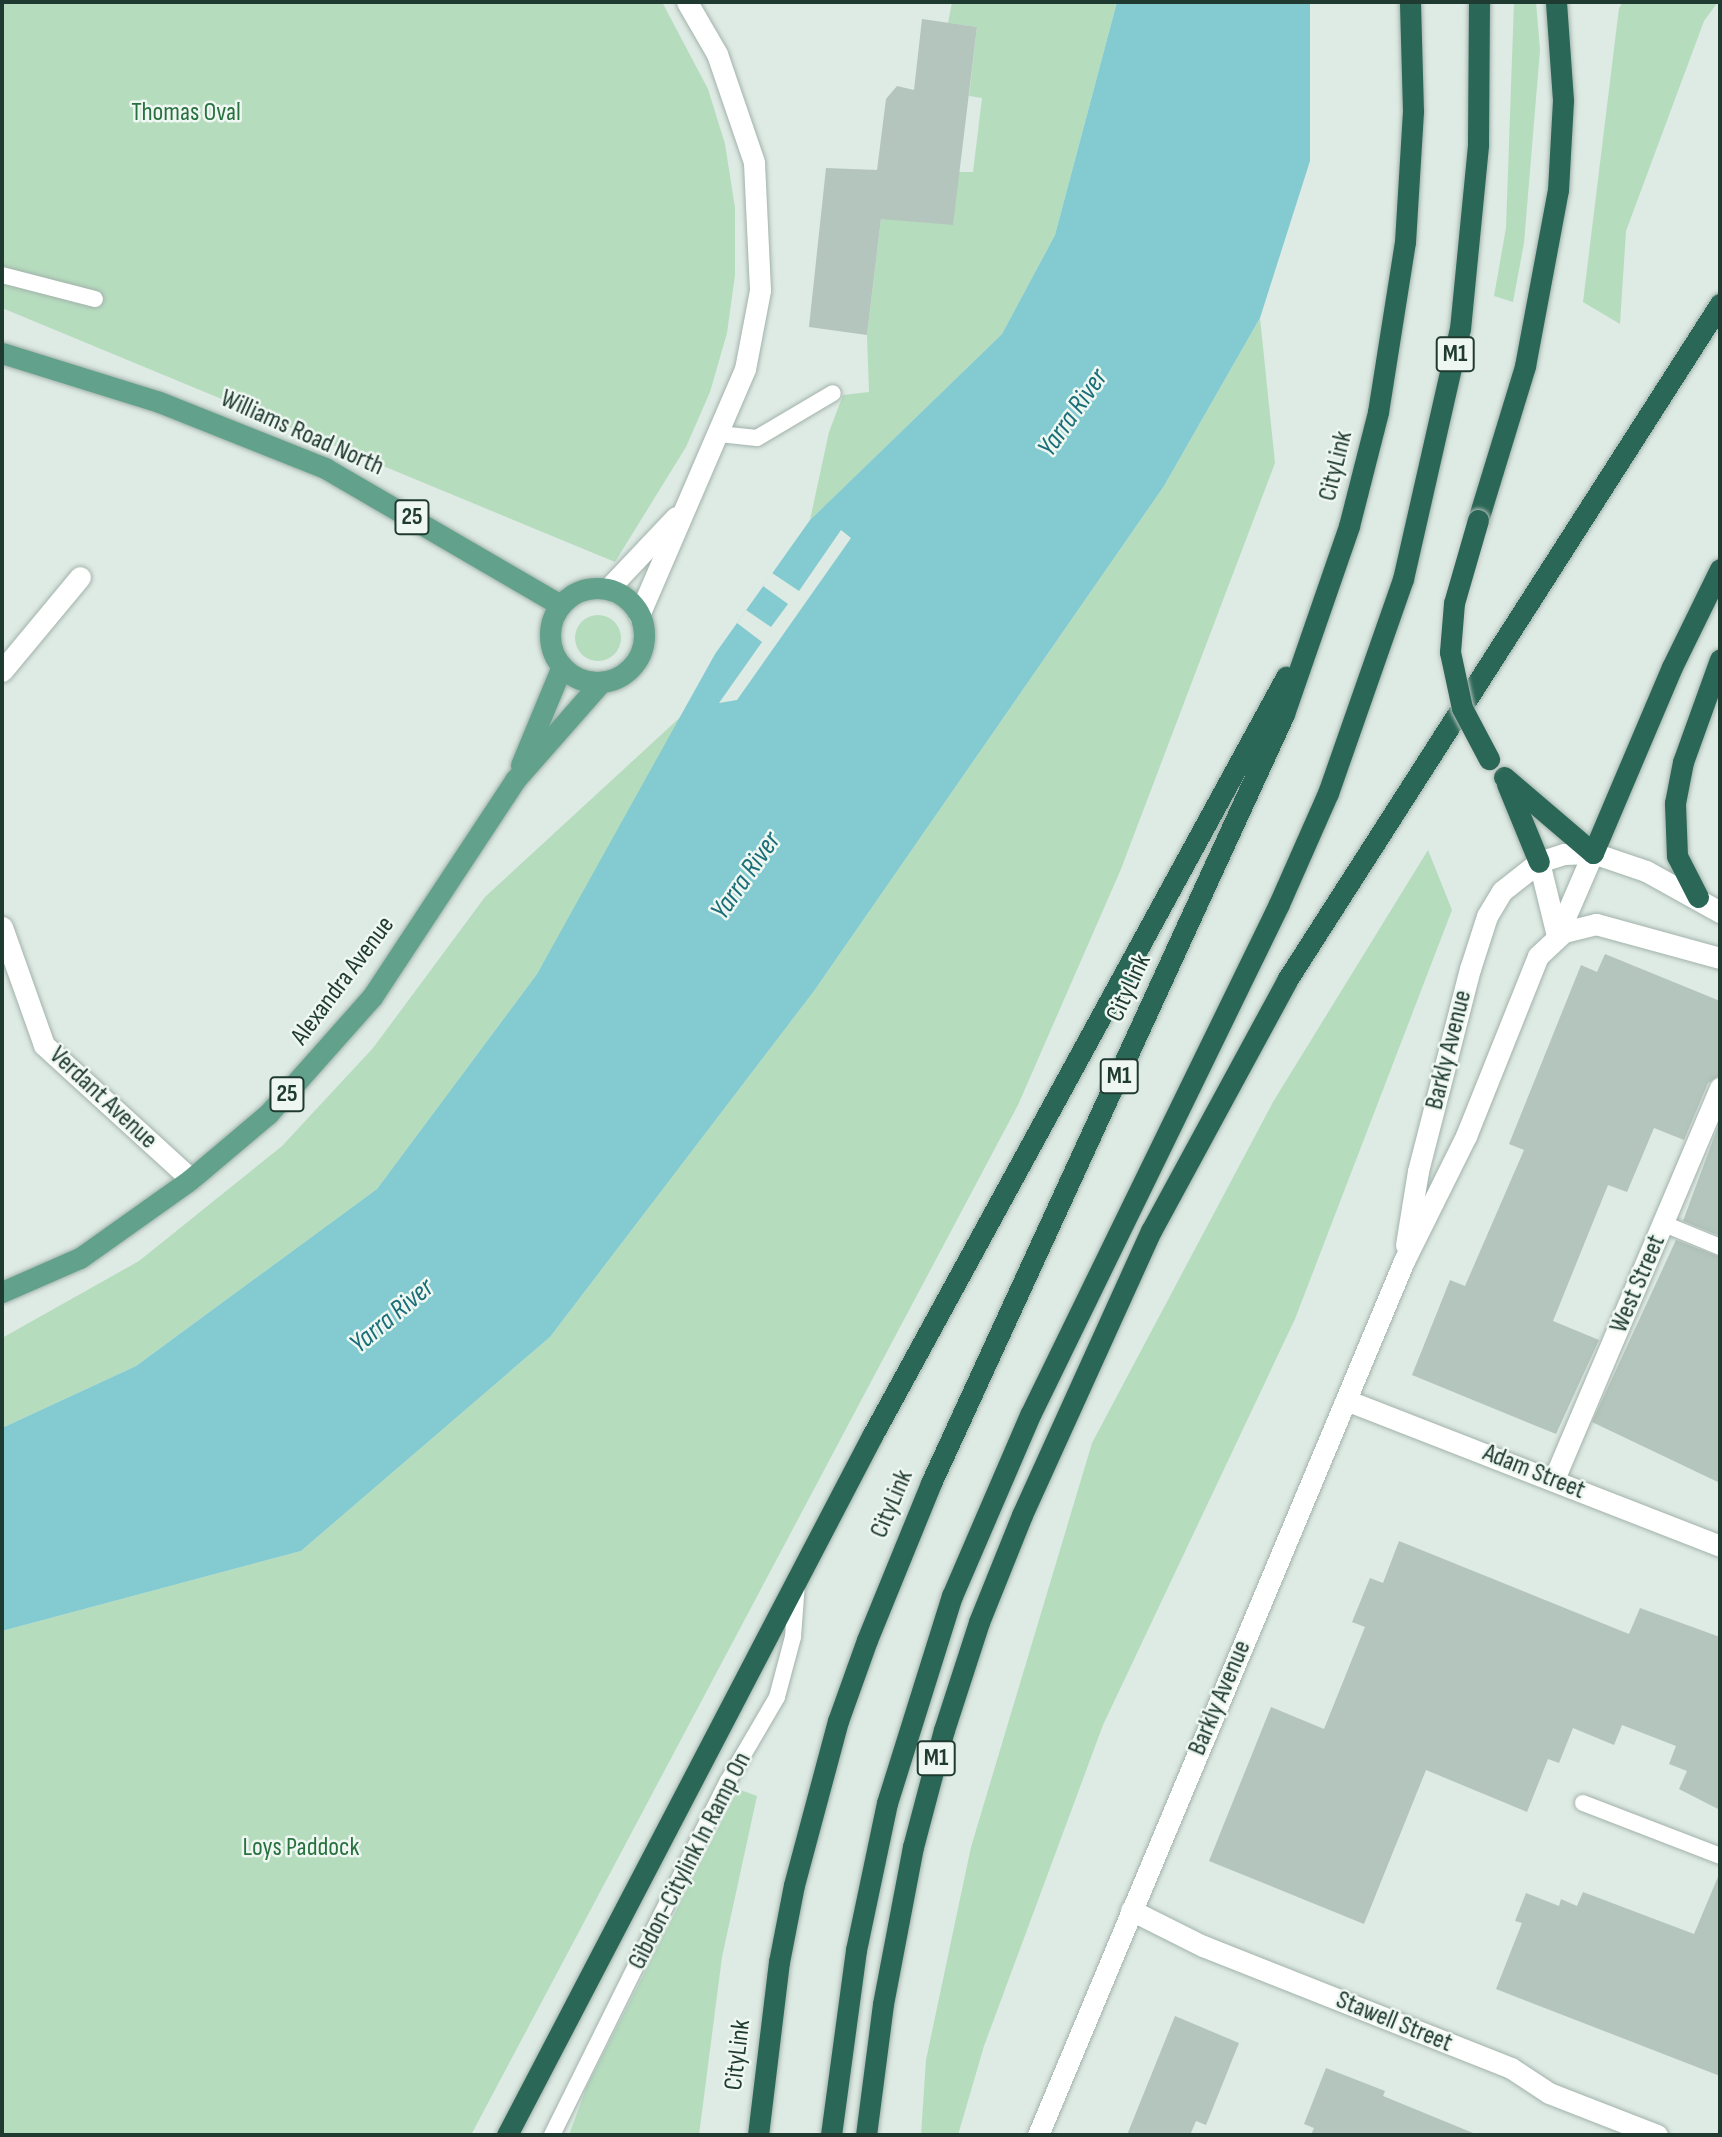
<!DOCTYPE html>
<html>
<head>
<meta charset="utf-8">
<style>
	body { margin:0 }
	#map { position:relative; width:1722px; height:2137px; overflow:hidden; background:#deeae4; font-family:"Sofia Sans Condensed",sans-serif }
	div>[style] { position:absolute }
	.green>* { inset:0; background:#b6dcbe }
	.round { border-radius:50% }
	.water>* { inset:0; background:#84cbd1 }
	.pier>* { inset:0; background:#deeae4 }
	.building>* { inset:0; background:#b4c5bd }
	.roads { filter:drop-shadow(0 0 2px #a1b2ab) drop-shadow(0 0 2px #a1b2ab) }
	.lane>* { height:16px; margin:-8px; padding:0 8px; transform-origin:8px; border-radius:8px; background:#fff }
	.street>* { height:21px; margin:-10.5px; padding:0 10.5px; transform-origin:10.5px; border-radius:10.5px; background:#fff }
	.secondary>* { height:21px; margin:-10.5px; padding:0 10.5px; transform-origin:10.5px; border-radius:10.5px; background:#fff }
	.primary>* { height:21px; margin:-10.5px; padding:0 10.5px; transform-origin:10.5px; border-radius:10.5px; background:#62a18c }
	.primary>.ring { margin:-10.5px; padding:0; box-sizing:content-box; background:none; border:21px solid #62a18c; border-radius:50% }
	.highway>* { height:21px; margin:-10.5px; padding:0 10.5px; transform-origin:10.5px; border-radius:10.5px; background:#2b6756 }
	.bridges { filter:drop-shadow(0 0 2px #bcc4c1) drop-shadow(0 0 2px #bcc4c1) }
	.highway-bridge>* { height:21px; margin:-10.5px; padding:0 10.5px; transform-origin:10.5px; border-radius:10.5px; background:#2b6756 }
	span { translate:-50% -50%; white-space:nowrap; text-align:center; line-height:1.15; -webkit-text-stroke:5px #eff7f2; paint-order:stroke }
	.shield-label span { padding:2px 5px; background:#eff7f2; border:2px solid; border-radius:5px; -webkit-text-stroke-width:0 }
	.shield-label { font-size:24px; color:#1f3a31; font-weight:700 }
	.park-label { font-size:26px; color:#297240 }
	.street-label { font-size:26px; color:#1f3a31 }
	.water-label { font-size:28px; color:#196e77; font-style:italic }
	.frame { position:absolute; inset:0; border:4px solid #1f3a31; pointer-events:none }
</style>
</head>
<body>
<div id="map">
	<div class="green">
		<div style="clip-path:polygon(2px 2px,662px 2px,708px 89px,725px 144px,735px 208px,735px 275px,727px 333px,710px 392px,686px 447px,615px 562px,2px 308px)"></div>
		<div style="clip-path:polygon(952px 2px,1117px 2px,1055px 235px,1002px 334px,810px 520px,829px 432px,843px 395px,869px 392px,867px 335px,881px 219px,959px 172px,973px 172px,982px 98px,969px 96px,977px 27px,948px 23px)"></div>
		<div style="clip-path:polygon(1514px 2px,1536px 2px,1540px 50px,1524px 243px,1513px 302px,1494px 296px,1506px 228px)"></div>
		<div style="clip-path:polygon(1623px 2px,1718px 2px,1704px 21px,1626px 231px,1620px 324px,1583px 302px,1619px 8px)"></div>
		<div style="clip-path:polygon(1260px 318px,1275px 463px,1121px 869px,1018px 1105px,471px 2135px,2px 2135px,2px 1631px,301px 1551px,550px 1337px,814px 991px,1164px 486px)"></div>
		<div class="round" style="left:575px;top:615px;width:46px;height:46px"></div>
		<div style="clip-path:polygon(688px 710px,537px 974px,377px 1189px,136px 1366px,2px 1428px,2px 1338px,139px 1261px,282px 1146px,373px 1048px,485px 897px)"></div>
		<div style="clip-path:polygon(1428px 850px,1452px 910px,1295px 1319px,1103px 1725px,984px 2046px,958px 2135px,921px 2135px,926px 2060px,971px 1847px,1092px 1443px,1273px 1102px)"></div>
		<div style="clip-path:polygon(738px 1789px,757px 1796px,722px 1957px,699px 2135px,569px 2135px,587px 2086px)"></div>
	</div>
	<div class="water">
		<div style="clip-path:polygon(1117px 2px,1310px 2px,1310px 161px,1260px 318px,1164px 486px,814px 991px,550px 1337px,301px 1551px,2px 1631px,2px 1428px,136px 1366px,377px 1189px,537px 974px,715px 654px,810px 520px,1002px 334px,1055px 235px)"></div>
	</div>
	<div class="pier">
		<div style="clip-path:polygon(841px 530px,851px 538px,737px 700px,719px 703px,762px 642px,737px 623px,746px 610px,771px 627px,788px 604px,763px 586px,772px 573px,799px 591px)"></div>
	</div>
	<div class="building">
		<div style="clip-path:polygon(922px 19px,977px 27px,953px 225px,881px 219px,867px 335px,809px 327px,826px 168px,877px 170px,886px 99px,897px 86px,914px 90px)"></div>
		<div style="clip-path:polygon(1605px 954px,1720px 1001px,1720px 1075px,1708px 1083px,1684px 1140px,1654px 1128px,1627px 1192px,1608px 1185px,1553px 1321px,1599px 1340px,1556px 1434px,1412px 1375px,1450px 1280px,1465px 1286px,1524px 1150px,1509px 1144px,1581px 965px,1597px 972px)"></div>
		<div style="clip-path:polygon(1720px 1121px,1720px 1236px,1683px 1221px)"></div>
		<div style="clip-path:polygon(1676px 1240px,1720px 1257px,1720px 1483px,1592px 1422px)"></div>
		<div style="clip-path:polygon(1399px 1541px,1629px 1634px,1640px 1608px,1720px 1637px,1720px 1810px,1679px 1789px,1687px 1771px,1669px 1764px,1676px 1746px,1622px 1725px,1614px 1745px,1573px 1728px,1559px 1763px,1548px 1759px,1527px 1812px,1426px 1770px,1364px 1924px,1209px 1861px,1271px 1707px,1324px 1729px,1365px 1627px,1352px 1622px,1370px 1578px,1383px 1583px)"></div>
		<div style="clip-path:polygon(1720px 1872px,1720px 2076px,1496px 1989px,1522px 1923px,1515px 1921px,1526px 1893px,1559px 1906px,1561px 1899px,1577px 1906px,1583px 1892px,1694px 1934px)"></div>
		<div style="clip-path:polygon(1175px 2016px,1239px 2043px,1206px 2125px,1196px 2121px,1190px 2135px,1127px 2135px)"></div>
		<div style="clip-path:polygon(1326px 2068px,1385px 2091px,1383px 2096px,1478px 2135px,1311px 2135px,1314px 2128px,1304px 2124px)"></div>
	</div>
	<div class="roads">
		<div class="lane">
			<div style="left:2px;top:275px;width:96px;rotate:14.5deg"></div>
			<div style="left:719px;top:434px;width:38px;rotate:6deg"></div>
			<div style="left:757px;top:438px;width:88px;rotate:-30.6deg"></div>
			<div style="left:1664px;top:1224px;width:61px;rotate:22.3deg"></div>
			<div style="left:1583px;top:1803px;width:147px;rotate:21.1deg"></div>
			<div style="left:552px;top:2135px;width:395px;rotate:-63.6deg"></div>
			<div style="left:728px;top:1781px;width:97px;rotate:-59.7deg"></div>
			<div style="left:777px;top:1697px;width:62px;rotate:-75.1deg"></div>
			<div style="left:793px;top:1637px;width:54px;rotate:-85.8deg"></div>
		</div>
		<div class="street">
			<div style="left:2px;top:671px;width:122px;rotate:-50.3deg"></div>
			<div style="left:2px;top:927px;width:125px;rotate:70.4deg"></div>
			<div style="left:44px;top:1045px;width:199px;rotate:42.4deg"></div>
			<div style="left:1346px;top:1400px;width:401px;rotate:21.3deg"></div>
			<div style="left:1554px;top:1479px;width:425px;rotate:-67deg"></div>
			<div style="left:1131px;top:1910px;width:80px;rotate:26.6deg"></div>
			<div style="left:1203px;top:1946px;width:331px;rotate:21.6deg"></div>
			<div style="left:1511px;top:2068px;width:45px;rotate:33.3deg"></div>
			<div style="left:1549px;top:2093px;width:116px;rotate:21.3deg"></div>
		</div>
		<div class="secondary">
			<div style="left:608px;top:589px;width:99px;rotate:-46.6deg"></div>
			<div style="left:639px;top:615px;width:268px;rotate:-66.7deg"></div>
			<div style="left:745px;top:369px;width:80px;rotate:-79.2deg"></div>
			<div style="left:760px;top:290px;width:128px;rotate:-92.7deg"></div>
			<div style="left:754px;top:162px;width:114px;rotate:-108.9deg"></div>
			<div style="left:717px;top:54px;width:60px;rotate:-120deg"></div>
			<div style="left:1539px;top:862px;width:76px;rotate:76.3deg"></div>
			<div style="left:1557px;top:936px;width:90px;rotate:-66.6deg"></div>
			<div style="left:1406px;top:1245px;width:75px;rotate:-80.8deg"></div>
			<div style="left:1418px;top:1171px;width:209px;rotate:-75.6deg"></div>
			<div style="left:1470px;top:969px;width:56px;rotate:-72.2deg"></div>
			<div style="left:1487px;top:916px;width:29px;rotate:-59deg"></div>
			<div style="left:1502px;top:891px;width:47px;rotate:-38.1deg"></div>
			<div style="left:1539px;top:862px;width:26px;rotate:-18deg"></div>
			<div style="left:1564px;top:854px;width:29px;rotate:-2deg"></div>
			<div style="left:1593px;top:853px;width:56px;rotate:18.8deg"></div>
			<div style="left:1646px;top:871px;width:85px;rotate:29deg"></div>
			<div style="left:1038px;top:2135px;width:948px;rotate:-67.28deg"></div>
			<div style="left:1404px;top:1261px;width:140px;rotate:-63.6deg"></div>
			<div style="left:1466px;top:1136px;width:194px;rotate:-68.2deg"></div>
			<div style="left:1538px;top:956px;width:35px;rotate:-43deg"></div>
			<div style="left:1564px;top:932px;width:33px;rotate:-14deg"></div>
			<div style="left:1596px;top:924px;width:129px;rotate:15.3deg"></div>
		</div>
		<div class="primary">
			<div style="left:2px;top:353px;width:164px;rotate:17.3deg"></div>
			<div style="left:159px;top:402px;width:179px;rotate:21.7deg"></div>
			<div style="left:325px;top:468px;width:272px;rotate:30.2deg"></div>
			<div class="ring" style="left:550px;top:588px;width:73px;height:73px"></div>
			<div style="left:521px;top:765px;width:107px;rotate:-67.5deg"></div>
			<div style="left:2px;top:1292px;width:85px;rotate:-23.6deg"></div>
			<div style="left:80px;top:1258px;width:136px;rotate:-35.4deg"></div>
			<div style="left:191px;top:1179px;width:101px;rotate:-40.2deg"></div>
			<div style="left:268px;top:1114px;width:157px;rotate:-48.4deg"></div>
			<div style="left:372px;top:997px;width:260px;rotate:-56.6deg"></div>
			<div style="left:515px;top:780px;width:130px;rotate:-48.7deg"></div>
		</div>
		<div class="highway">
			<div style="left:1478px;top:520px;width:161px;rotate:-73deg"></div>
			<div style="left:1525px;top:366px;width:179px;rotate:-79.4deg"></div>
			<div style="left:1558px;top:190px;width:90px;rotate:-86.8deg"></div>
			<div style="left:1563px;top:100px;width:98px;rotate:-94.1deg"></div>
			<div style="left:1504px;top:777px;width:117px;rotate:40.5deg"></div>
			<div style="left:1593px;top:853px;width:202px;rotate:-67deg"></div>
			<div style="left:1672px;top:667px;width:109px;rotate:-63.9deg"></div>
			<div style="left:1507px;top:784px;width:84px;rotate:67.7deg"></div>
			<div style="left:1698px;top:897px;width:46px;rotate:-117.1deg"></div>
			<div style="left:1677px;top:856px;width:53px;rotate:-92.2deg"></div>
			<div style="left:1675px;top:803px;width:42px;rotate:-79deg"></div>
			<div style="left:1683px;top:762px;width:109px;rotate:-70.2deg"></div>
			<div style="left:507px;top:2135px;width:789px;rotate:-62.43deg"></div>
			<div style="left:872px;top:1436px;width:865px;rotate:-61.39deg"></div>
			<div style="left:758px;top:2135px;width:174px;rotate:-83.1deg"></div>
			<div style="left:779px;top:1962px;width:78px;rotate:-79deg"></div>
			<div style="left:794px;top:1885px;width:170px;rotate:-75deg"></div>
			<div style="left:838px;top:1721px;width:86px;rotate:-70.3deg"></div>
			<div style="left:867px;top:1640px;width:170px;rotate:-67.8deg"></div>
			<div style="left:931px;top:1483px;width:846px;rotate:-65.34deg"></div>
			<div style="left:1284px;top:714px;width:199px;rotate:-70.9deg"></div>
			<div style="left:1349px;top:526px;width:118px;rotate:-75.7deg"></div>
			<div style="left:1378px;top:412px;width:172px;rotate:-81deg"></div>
			<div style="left:1405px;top:242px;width:131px;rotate:-86.5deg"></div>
			<div style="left:1413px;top:111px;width:109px;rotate:-91.6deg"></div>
			<div style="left:831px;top:2135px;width:187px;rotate:-82.3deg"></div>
			<div style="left:856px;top:1950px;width:150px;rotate:-78.1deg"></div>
			<div style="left:887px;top:1803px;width:217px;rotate:-72.6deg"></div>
			<div style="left:952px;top:1596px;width:199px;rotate:-66.7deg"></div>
			<div style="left:1031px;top:1413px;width:566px;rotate:-64.02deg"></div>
			<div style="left:1279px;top:904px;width:121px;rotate:-66.2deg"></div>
			<div style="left:1328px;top:793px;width:227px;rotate:-70.7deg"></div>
			<div style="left:1403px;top:579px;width:256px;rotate:-77.2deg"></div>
			<div style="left:1460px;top:329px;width:186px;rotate:-84.4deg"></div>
			<div style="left:1478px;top:144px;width:142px;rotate:-89.6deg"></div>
			<div style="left:866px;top:2135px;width:132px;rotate:-82.6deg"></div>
			<div style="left:883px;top:2004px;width:160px;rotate:-79.2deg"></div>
			<div style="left:913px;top:1847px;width:121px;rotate:-75.2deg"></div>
			<div style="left:944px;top:1730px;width:114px;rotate:-72deg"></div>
			<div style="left:979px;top:1622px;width:115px;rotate:-68.1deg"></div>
			<div style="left:1022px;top:1515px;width:312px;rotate:-65.6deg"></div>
			<div style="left:1151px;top:1231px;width:285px;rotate:-61.5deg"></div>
			<div style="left:1287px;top:980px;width:803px;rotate:-57.36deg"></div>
		</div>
	</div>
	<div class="bridges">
		<div class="highway-bridge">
			<div style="left:1478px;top:520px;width:86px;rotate:106.1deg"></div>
			<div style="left:1454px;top:603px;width:49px;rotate:94.7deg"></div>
			<div style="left:1450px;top:652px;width:57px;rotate:77.9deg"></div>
			<div style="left:1462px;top:708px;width:58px;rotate:62.1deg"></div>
		</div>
	</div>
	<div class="shield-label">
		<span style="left:1455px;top:354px">M1</span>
		<span style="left:412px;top:517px">25</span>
		<span style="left:1119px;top:1076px">M1</span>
		<span style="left:287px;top:1094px">25</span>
		<span style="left:936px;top:1758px">M1</span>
	</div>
	<div class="park-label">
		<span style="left:186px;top:113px">Thomas Oval</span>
		<span style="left:301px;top:1848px">Loys Paddock</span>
	</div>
	<div class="street-label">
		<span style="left:302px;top:433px;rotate:24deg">Williams Road North</span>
		<span style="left:1336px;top:466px;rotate:-76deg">CityLink</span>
		<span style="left:343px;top:981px;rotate:-53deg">Alexandra Avenue</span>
		<span style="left:1129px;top:988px;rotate:-65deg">CityLink</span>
		<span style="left:1449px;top:1050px;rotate:-76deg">Barkly Avenue</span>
		<span style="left:103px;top:1098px;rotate:43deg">Verdant Avenue</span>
		<span style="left:1638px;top:1284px;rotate:-67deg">West Street</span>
		<span style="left:1534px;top:1472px;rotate:22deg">Adam Street</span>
		<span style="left:892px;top:1504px;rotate:-67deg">CityLink</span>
		<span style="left:1220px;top:1698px;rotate:-67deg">Barkly Avenue</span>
		<span style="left:690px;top:1861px;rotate:-63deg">Gibdon-Citylink In Ramp On</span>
		<span style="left:1394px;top:2022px;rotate:22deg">Stawell Street</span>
		<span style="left:738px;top:2055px;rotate:-83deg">CityLink</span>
	</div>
	<div class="water-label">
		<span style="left:1073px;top:413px;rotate:-55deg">Yarra River</span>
		<span style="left:746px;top:876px;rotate:-55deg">Yarra River</span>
		<span style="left:392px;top:1316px;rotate:-40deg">Yarra River</span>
	</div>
	<div class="frame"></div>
</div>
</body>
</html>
